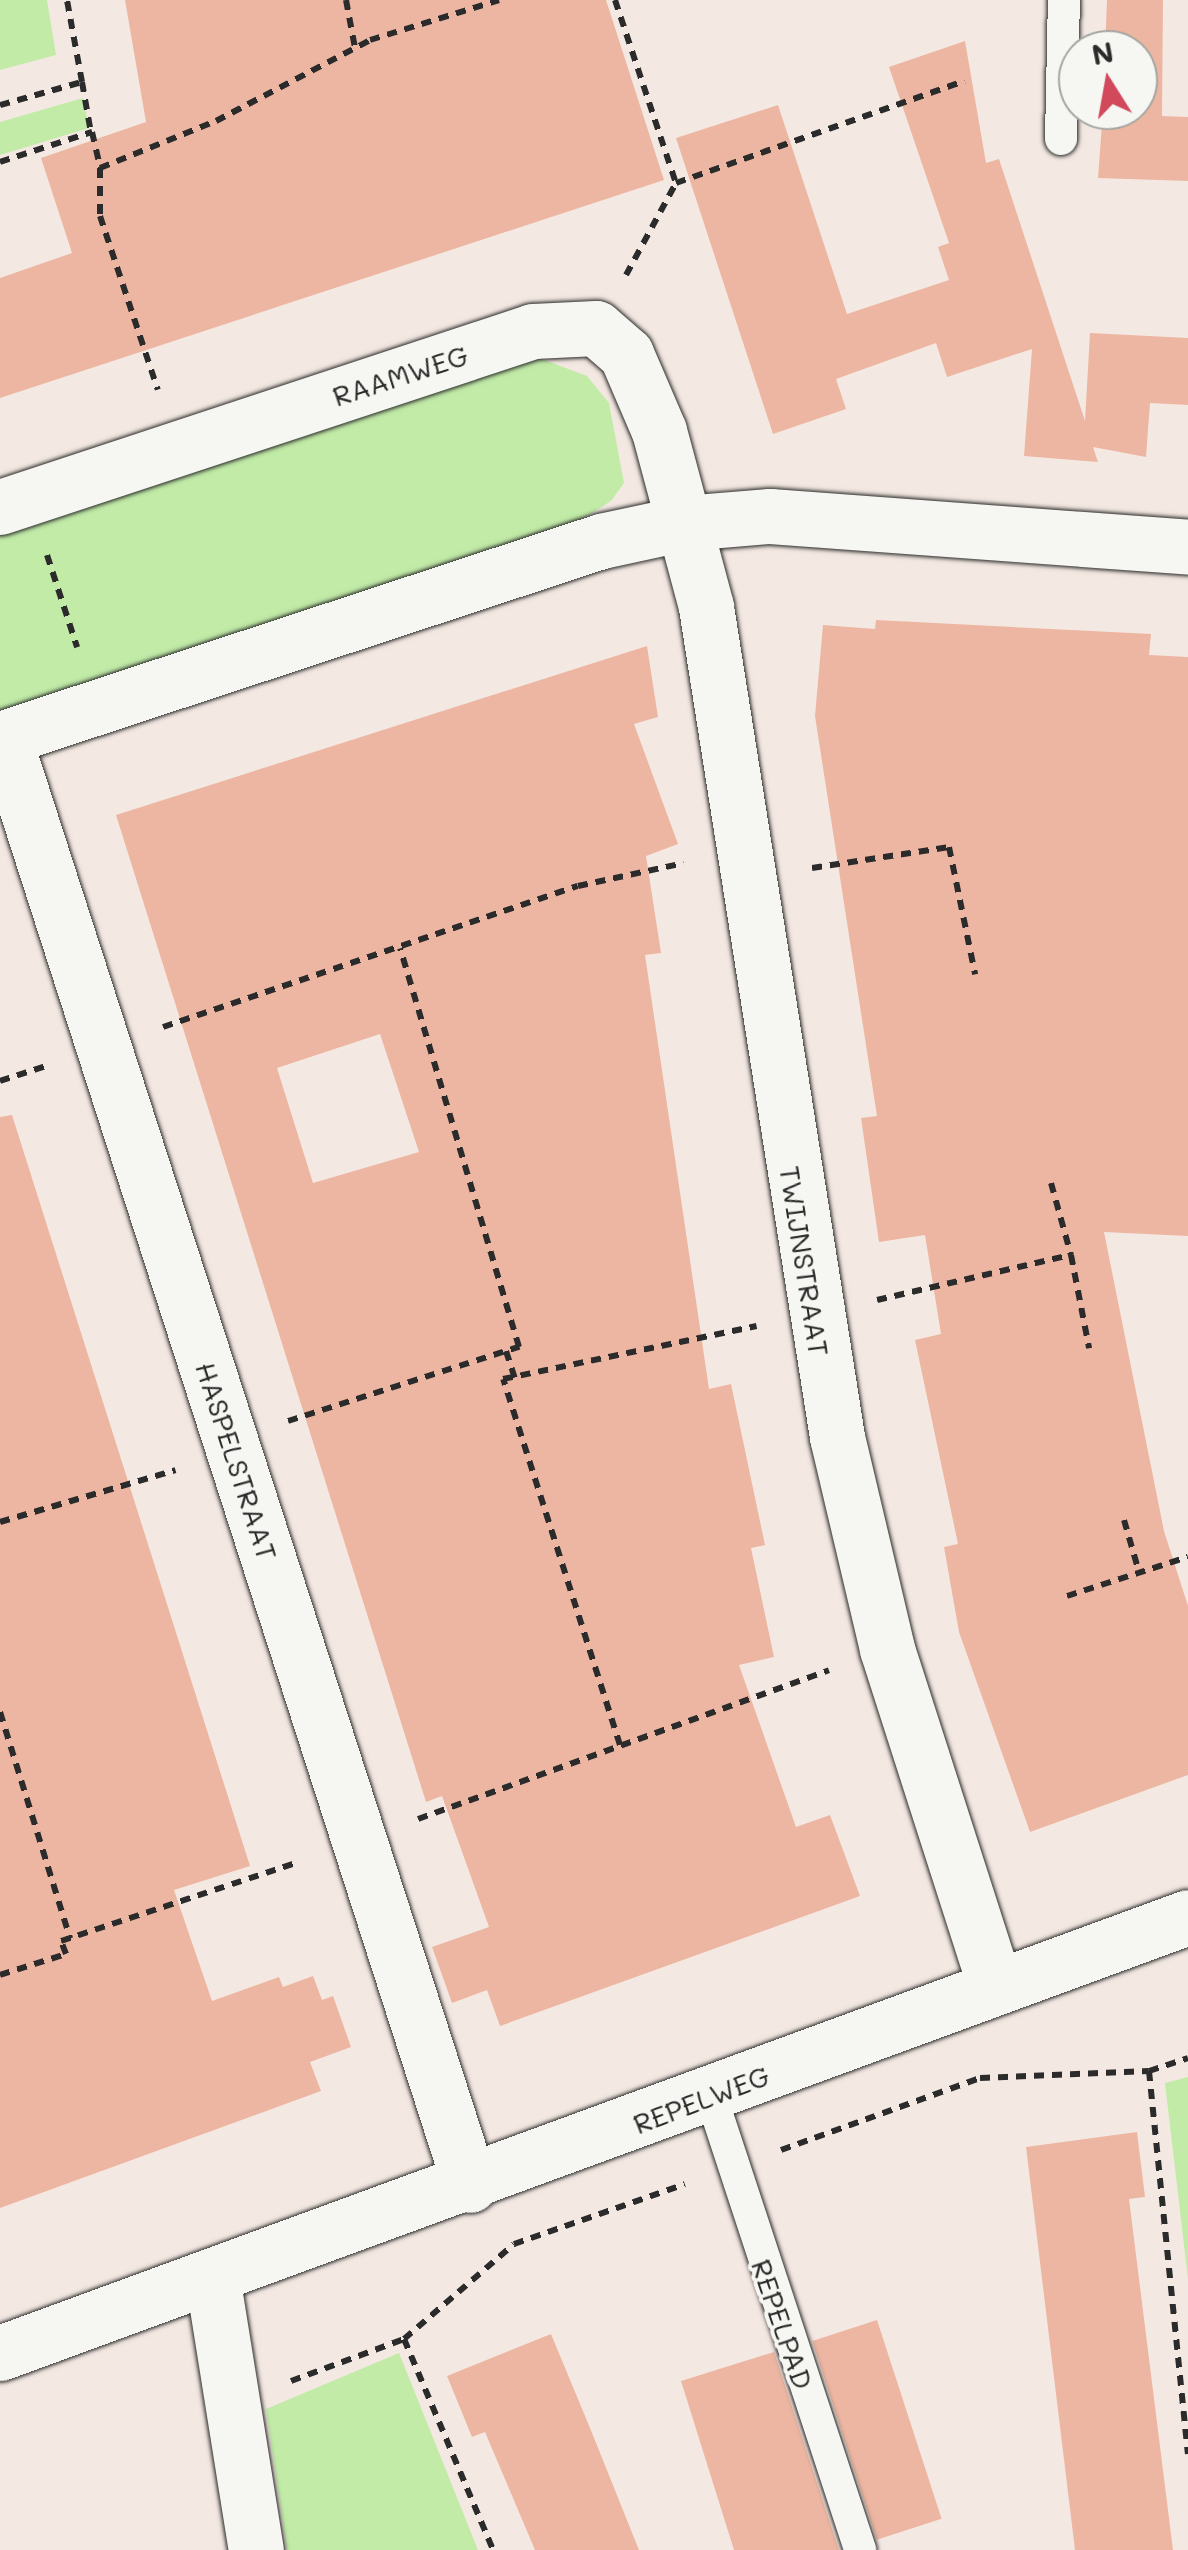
<!DOCTYPE html>
<html>
<head>
<meta charset="utf-8">
<style>
	body { margin:0 }
	#map { position:relative; width:1188px; height:2550px; overflow:hidden; background:#f4e9e2; font-family:Mali,sans-serif }
	div>[style] { position:absolute }
	.green>* { inset:0; background:#c1eba7 }
	.building>* { inset:0; background:#edb6a2; transform-origin:0 0 }
	.path>* { height:6px; margin-top:-3px; transform-origin:0; background:repeating-linear-gradient(90deg,#2b2b2b 0 10px,transparent 0 18px) }
	.roads { filter:drop-shadow(0 0 2px #2b2b2b) drop-shadow(0 0 2px #2b2b2b) }
	.service>* { height:32px; margin:-16px; padding:0 16px; transform-origin:16px; border-radius:16px; background:#f6f6f2 }
	.minor>* { height:55px; margin:-27.5px; padding:0 27.5px; transform-origin:27.5px; border-radius:27.5px; background:#f6f6f2 }
	span { translate:-50% -50%; white-space:nowrap; text-align:center; line-height:1.15; -webkit-text-stroke:8px #f6f6f2; paint-order:stroke }
	.street-label { font-size:28px; color:#2b2b2b }
	.north { position:absolute; left:1058px; top:30px; width:100px; height:100px; box-sizing:border-box; background:#f6f6f2; border:2px solid #a5a5a2; border-radius:50%; rotate:349deg; font-size:28px; font-weight:700; line-height:40px; text-align:center; color:#2b2b2b }
	.north::after { content:''; display:block; margin:auto; width:35px; height:45px; background:#d1495b; clip-path:polygon(50% 0,100% 100%,50% 72%,0 100%) }
</style>
</head>
<body>
<div id="map">
	<div class="green">
		<div style="clip-path:polygon(0 0,47px 0,56px 55px,0 70px)"></div>
		<div style="clip-path:polygon(83px 98px,89px 128px,0 155px,0 122px)"></div>
		<div style="clip-path:polygon(539px 358px,587px 376px,609px 403px,624px 483px,611px 501px,578px 522px,0 711px,0 535px)"></div>
		<div style="clip-path:polygon(1188px 2077px,1188px 2279px,1165px 2083px)"></div>
		<div style="clip-path:polygon(399px 2353px,478px 2550px,287px 2550px,266px 2409px)"></div>
	</div>
	<div class="building">
		<div style="clip-path:polygon(125px 0,606px 0,664px 180px,0 398px,0 278px,72px 253px,41px 158px,146px 122px)"></div>
		<div style="clip-path:polygon(1107px 0,1163px 0,1162px 116px,1188px 117px,1188px 181px,1098px 178px,1103px 110px,1138px 110px,1138px 50px,1105px 50px)"></div>
		<div style="clip-path:polygon(965px 41px,986px 163px,999px 159px,1085px 421px,1090px 333px,1188px 338px,1188px 405px,1150px 403px,1146px 457px,1093px 447px,1098px 462px,1024px 456px,1032px 349px,947px 377px,936px 343px,836px 379px,846px 409px,773px 434px,676px 138px,778px 105px,847px 314px,949px 280px,938px 247px,949px 243px,889px 67px)"></div>
		<div style="clip-path:polygon(876px 620px,1151px 634px,1149px 655px,1188px 657px,1188px 1236px,1104px 1232px,1164px 1531px,1188px 1606px,1188px 1775px,1030px 1832px,959px 1632px,944px 1547px,958px 1544px,915px 1340px,941px 1334px,925px 1235px,879px 1242px,861px 1118px,877px 1116px,815px 716px,823px 625px,875px 629px)"></div>
		<div style="clip-path:polygon(evenodd,647px 646px,658px 717px,634px 724px,678px 844px,646px 856px,661px 953px,645px 955px,709px 1389px,731px 1384px,765px 1545px,751px 1548px,774px 1657px,739px 1665px,796px 1827px,830px 1815px,860px 1896px,500px 2026px,487px 1990px,452px 2003px,432px 1947px,489px 1927px,442px 1796px,426px 1802px,116px 815px,647px 646px,380px 1034px,419px 1152px,313px 1183px,277px 1068px,380px 1034px)"></div>
		<div style="clip-path:polygon(12px 1115px,250px 1866px,174px 1890px,212px 2001px,279px 1977px,283px 1987px,313px 1976px,322px 2000px,333px 1996px,351px 2047px,310px 2062px,321px 2091px,0 2208px,0 1117px)"></div>
		<div style="clip-path:polygon(1137px 2132px,1145px 2197px,1129px 2199px,1173px 2550px,1075px 2550px,1026px 2147px)"></div>
		<div style="left:877px;top:2320px;width:209px;height:68px;rotate:72deg"></div>
		<div style="clip-path:polygon(551px 2334px,590px 2428px,639px 2550px,535px 2550px,485px 2432px,472px 2437px,447px 2376px)"></div>
		<div style="clip-path:polygon(774px 2352px,839px 2550px,734px 2550px,681px 2381px)"></div>
	</div>
	<div class="path">
		<div style="left:346px;top:0;width:49px;rotate:79.4deg"></div>
		<div style="left:615px;top:0;width:193px;rotate:71.6deg"></div>
		<div style="left:82px;top:82px;width:52px;rotate:80deg"></div>
		<div style="left:0;top:105px;width:85px;rotate:-15.7deg"></div>
		<div style="left:82px;top:82px;width:83px;rotate:-100.4deg"></div>
		<div style="left:0;top:162px;width:97px;rotate:-18.1deg"></div>
		<div style="left:92px;top:132px;width:37px;rotate:77deg"></div>
		<div style="left:100px;top:168px;width:125px;rotate:-22.1deg"></div>
		<div style="left:216px;top:121px;width:174px;rotate:-27.7deg"></div>
		<div style="left:370px;top:40px;width:135px;rotate:-17.2deg"></div>
		<div style="left:100px;top:168px;width:48px;rotate:90deg"></div>
		<div style="left:100px;top:216px;width:183px;rotate:71.6deg"></div>
		<div style="left:626px;top:275px;width:105px;rotate:-61.5deg"></div>
		<div style="left:676px;top:183px;width:306px;rotate:-19.5deg"></div>
		<div style="left:47px;top:555px;width:97px;rotate:71.9deg"></div>
		<div style="left:812px;top:868px;width:139px;rotate:-8.7deg"></div>
		<div style="left:949px;top:847px;width:130px;rotate:78.4deg"></div>
		<div style="left:163px;top:1027px;width:438px;rotate:-18.8deg"></div>
		<div style="left:578px;top:886px;width:108px;rotate:-12.2deg"></div>
		<div style="left:0;top:1081px;width:48px;rotate:-18.1deg"></div>
		<div style="left:1051px;top:1183px;width:75px;rotate:74.5deg"></div>
		<div style="left:877px;top:1300px;width:199px;rotate:-13.1deg"></div>
		<div style="left:1071px;top:1255px;width:95px;rotate:79deg"></div>
		<div style="left:506px;top:1351px;width:28px;rotate:72deg"></div>
		<div style="left:288px;top:1421px;width:243px;rotate:-17.8deg"></div>
		<div style="left:519px;top:1347px;width:416px;rotate:-106.6deg"></div>
		<div style="left:1124px;top:1520px;width:54px;rotate:73.9deg"></div>
		<div style="left:0;top:1522px;width:183px;rotate:-16.5deg"></div>
		<div style="left:1067px;top:1596px;width:127px;rotate:-17.9deg"></div>
		<div style="left:0;top:1712px;width:237px;rotate:72.8deg"></div>
		<div style="left:620px;top:1745px;width:384px;rotate:-107.7deg"></div>
		<div style="left:503px;top:1379px;width:259px;rotate:-11.8deg"></div>
		<div style="left:418px;top:1819px;width:437px;rotate:-19.9deg"></div>
		<div style="left:0;top:1975px;width:69px;rotate:-17.7deg"></div>
		<div style="left:66px;top:1954px;width:14px;rotate:-111deg"></div>
		<div style="left:61px;top:1941px;width:250px;rotate:-18.4deg"></div>
		<div style="left:1149px;top:2071px;width:385px;rotate:84.2deg"></div>
		<div style="left:781px;top:2150px;width:212px;rotate:-19.9deg"></div>
		<div style="left:980px;top:2078px;width:169px;rotate:-2.4deg"></div>
		<div style="left:1149px;top:2071px;width:41px;rotate:-18.4deg"></div>
		<div style="left:404px;top:2339px;width:229px;rotate:67.1deg"></div>
		<div style="left:291px;top:2381px;width:121px;rotate:-20.4deg"></div>
		<div style="left:404px;top:2339px;width:145px;rotate:-40.8deg"></div>
		<div style="left:514px;top:2244px;width:181px;rotate:-19.3deg"></div>
	</div>
	<div class="roads">
		<div class="service">
			<div style="left:1061px;top:139px;width:139px;rotate:-88.8deg"></div>
			<div style="left:711px;top:2096px;width:478px;rotate:71.8deg"></div>
		</div>
		<div class="minor">
			<div style="left:0;top:507px;width:561px;rotate:-18.27deg"></div>
			<div style="left:533px;top:331px;width:63px;rotate:-2.7deg"></div>
			<div style="left:596px;top:328px;width:40px;rotate:41deg"></div>
			<div style="left:626px;top:354px;width:84px;rotate:66.8deg"></div>
			<div style="left:659px;top:431px;width:182px;rotate:75deg"></div>
			<div style="left:706px;top:607px;width:840px;rotate:81.03deg"></div>
			<div style="left:837px;top:1437px;width:218px;rotate:76.7deg"></div>
			<div style="left:887px;top:1649px;width:353px;rotate:72.2deg"></div>
			<div style="left:4px;top:738px;width:1520px;rotate:72.15deg"></div>
			<div style="left:0;top:739px;width:633px;rotate:-18.23deg"></div>
			<div style="left:601px;top:541px;width:85px;rotate:-12.2deg"></div>
			<div style="left:684px;top:523px;width:86px;rotate:-4.7deg"></div>
			<div style="left:770px;top:516px;width:419px;rotate:4.2deg"></div>
			<div style="left:212px;top:2276px;width:278px;rotate:80.9deg"></div>
			<div style="left:0;top:2353px;width:1265px;rotate:-20.15deg"></div>
		</div>
	</div>
	<div class="street-label">
		<span style="left:400px;top:375px;rotate:-18deg">RAAMWEG</span>
		<span style="left:805px;top:1261px;rotate:81deg">TWIJNSTRAAT</span>
		<span style="left:237px;top:1461px;rotate:72deg">HASPELSTRAAT</span>
		<span style="left:701px;top:2099px;rotate:-21deg">REPELWEG</span>
		<span style="left:783px;top:2324px;rotate:71deg">REPELPAD</span>
	</div>
	<div class="north">N</div>
</div>
</body>
</html>
